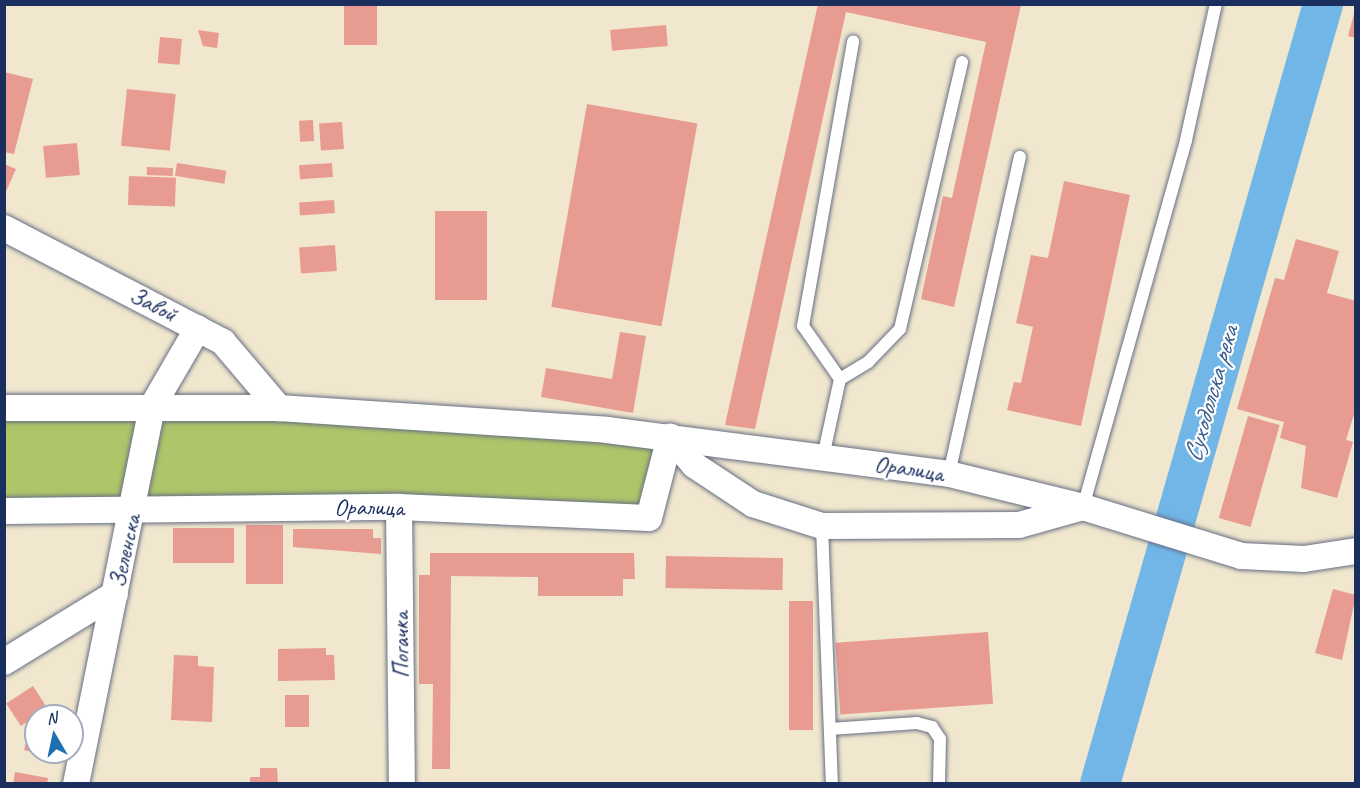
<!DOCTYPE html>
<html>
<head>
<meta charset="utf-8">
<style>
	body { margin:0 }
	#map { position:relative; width:1360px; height:788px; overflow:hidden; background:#f1e7ce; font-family:Caveat,sans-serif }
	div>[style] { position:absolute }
	.green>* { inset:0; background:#afc569 }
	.river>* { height:40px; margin:-20px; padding:0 20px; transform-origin:20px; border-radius:20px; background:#72b6e8 }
	.building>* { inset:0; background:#e89b91; transform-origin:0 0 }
	.roads { filter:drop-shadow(0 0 2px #666f85) drop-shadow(0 0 2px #666f85) }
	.service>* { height:12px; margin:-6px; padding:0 6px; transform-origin:6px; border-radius:6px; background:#fff }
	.minor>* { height:26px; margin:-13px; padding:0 13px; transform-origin:13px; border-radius:13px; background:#fff }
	span { translate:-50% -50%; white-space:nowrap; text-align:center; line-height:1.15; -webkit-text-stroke:4.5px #fff; paint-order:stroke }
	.street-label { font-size:24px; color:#1b2f5e }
	.water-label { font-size:26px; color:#395e8e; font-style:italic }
	.frame { position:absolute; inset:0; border:6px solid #1b2f5e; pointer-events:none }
	.north { position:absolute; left:24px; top:704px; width:60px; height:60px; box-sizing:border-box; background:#fff; border:2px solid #a4acbf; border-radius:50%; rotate:351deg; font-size:16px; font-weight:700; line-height:24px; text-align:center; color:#1b2f5e }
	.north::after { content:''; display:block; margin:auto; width:21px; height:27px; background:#1f6fb2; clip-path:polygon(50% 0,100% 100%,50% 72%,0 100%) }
</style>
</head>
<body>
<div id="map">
	<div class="green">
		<div style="clip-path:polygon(4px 408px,670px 437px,649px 518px,5px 511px)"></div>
	</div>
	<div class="river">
		<div style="left:1100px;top:784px;width:811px;rotate:-74.04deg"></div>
	</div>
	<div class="building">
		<div style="left:344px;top:4px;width:33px;height:41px"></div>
		<div style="clip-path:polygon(818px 4px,1021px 5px,954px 307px,921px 299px,943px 196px,952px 198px,986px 42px,846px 12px,755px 429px,725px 425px)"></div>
		<div style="clip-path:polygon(1355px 10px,1356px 10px,1356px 38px,1348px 36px)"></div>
		<div style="left:666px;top:25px;width:21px;height:56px;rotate:85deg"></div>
		<div style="clip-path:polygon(198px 30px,219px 33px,217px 48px,203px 46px)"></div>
		<div style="left:160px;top:37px;width:22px;height:26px;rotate:5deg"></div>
		<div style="clip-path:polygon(4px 72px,33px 79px,14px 154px,4px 152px)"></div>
		<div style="left:127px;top:89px;width:49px;height:57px;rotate:6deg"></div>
		<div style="left:587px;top:104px;width:112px;height:206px;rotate:10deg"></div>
		<div style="left:313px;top:120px;width:21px;height:14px;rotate:87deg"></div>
		<div style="left:342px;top:122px;width:27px;height:23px;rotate:86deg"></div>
		<div style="left:77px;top:143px;width:32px;height:34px;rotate:85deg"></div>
		<div style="left:177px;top:163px;width:50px;height:13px;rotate:9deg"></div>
		<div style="left:332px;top:163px;width:14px;height:33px;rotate:86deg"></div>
		<div style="clip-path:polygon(4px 164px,16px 169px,4px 196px)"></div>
		<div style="left:147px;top:167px;width:26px;height:8px;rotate:2deg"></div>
		<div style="left:129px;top:176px;width:47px;height:29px;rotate:2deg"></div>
		<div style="clip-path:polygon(1064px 181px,1130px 195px,1081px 426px,1007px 410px,1014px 382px,1021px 383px,1033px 327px,1016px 323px,1031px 255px,1048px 258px)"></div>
		<div style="left:334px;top:200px;width:13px;height:35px;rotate:86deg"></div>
		<div style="left:435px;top:211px;width:52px;height:89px"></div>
		<div style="clip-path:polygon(1296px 239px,1339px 251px,1327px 293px,1356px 301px,1356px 408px,1346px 440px,1353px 442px,1337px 498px,1301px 488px,1306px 446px,1280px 438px,1284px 422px,1237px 409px,1275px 278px,1284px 280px)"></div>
		<div style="left:335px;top:245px;width:26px;height:36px;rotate:86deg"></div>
		<div style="clip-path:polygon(620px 332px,646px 336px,633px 413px,541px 397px,546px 368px,612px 379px)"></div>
		<div style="left:1248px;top:416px;width:33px;height:106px;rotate:16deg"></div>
		<div style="left:246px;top:525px;width:37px;height:59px"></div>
		<div style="left:173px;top:528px;width:61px;height:35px"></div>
		<div style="clip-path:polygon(293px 529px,373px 529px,373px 538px,381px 538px,381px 554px,293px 547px)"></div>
		<div style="clip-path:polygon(430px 553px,634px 553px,635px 579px,623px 579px,623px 596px,538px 596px,538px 577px,451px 576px,450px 769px,432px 769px,433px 684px,419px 684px,419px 575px,430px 575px)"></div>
		<div style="left:666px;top:556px;width:117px;height:32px;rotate:1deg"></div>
		<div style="clip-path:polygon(1333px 589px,1356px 595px,1342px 660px,1315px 653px)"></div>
		<div style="left:789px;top:601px;width:24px;height:129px"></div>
		<div style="left:988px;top:632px;width:72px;height:153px;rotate:86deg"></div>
		<div style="clip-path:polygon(326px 648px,326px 655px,334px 655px,335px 680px,278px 681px,278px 649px)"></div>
		<div style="clip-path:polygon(174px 655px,198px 656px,198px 666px,214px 667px,212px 722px,171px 720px)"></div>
		<div style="left:33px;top:686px;width:27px;height:32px;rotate:57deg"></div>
		<div style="left:285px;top:695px;width:24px;height:32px"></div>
		<div style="clip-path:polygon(31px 723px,36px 724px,36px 753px,24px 750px)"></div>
		<div style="clip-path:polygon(36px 752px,66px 752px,63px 760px)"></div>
		<div style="clip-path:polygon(260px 768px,277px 768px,278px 784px,250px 784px,250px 777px,260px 777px)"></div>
		<div style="clip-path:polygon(15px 772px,48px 778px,47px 784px,13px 784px)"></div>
	</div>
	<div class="roads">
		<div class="service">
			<div style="left:840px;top:379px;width:65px;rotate:-124.9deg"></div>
			<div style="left:803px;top:326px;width:289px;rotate:-80deg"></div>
			<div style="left:823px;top:457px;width:80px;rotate:-77.7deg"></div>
			<div style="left:840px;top:379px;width:33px;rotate:-31deg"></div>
			<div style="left:868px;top:362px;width:46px;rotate:-45.9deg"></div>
			<div style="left:900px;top:329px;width:274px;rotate:-76.9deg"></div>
			<div style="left:949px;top:474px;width:325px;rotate:-77.4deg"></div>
			<div style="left:1083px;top:507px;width:381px;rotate:-74.3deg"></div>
			<div style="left:1186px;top:140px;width:139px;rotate:-77.6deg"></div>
			<div style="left:822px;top:526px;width:258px;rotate:87.8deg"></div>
			<div style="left:830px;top:729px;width:87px;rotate:-3.9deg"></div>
			<div style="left:917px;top:723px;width:16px;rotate:15deg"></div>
			<div style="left:932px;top:727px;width:14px;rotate:56deg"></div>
			<div style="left:940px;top:739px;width:45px;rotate:91.3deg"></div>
		</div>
		<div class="minor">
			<div style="left:4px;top:228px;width:247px;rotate:27.5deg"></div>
			<div style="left:223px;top:342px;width:87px;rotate:49.7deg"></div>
			<div style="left:4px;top:408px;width:275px"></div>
			<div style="left:279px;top:408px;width:329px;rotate:3.8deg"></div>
			<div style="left:607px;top:430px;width:345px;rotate:7.3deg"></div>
			<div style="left:949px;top:474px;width:138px;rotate:13.8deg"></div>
			<div style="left:1083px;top:507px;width:165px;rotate:17.2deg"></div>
			<div style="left:1241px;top:556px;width:63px;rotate:2.7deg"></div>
			<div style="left:1304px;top:559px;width:53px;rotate:-8.7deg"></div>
			<div style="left:670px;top:437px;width:37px;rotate:49deg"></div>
			<div style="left:694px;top:465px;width:71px;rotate:33.5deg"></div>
			<div style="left:753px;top:504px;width:72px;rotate:17.7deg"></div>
			<div style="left:822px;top:526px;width:197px;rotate:-0.3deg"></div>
			<div style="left:1019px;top:525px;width:63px;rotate:-15.6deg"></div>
			<div style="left:399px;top:507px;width:277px;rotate:89.4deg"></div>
			<div style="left:4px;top:511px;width:395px;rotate:-0.6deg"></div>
			<div style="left:399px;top:507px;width:250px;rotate:2.5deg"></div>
			<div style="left:649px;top:518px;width:84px;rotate:-75.5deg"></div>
			<div style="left:4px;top:662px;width:130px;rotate:-31.5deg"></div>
			<div style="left:76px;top:784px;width:385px;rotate:-78.6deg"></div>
			<div style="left:152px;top:407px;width:91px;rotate:-59.8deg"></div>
		</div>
	</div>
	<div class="street-label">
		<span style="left:153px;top:305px;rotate:27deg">Завой</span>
		<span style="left:909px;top:469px;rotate:8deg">Оралица</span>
		<span style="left:369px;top:508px">Оралица</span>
		<span style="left:125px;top:551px;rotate:-78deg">Зеленска</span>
		<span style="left:401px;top:645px;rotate:-91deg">Погачка</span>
	</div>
	<div class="water-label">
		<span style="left:1211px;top:394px;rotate:-74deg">Суходолска река</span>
	</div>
	<div class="frame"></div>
	<div class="north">N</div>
</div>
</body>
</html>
